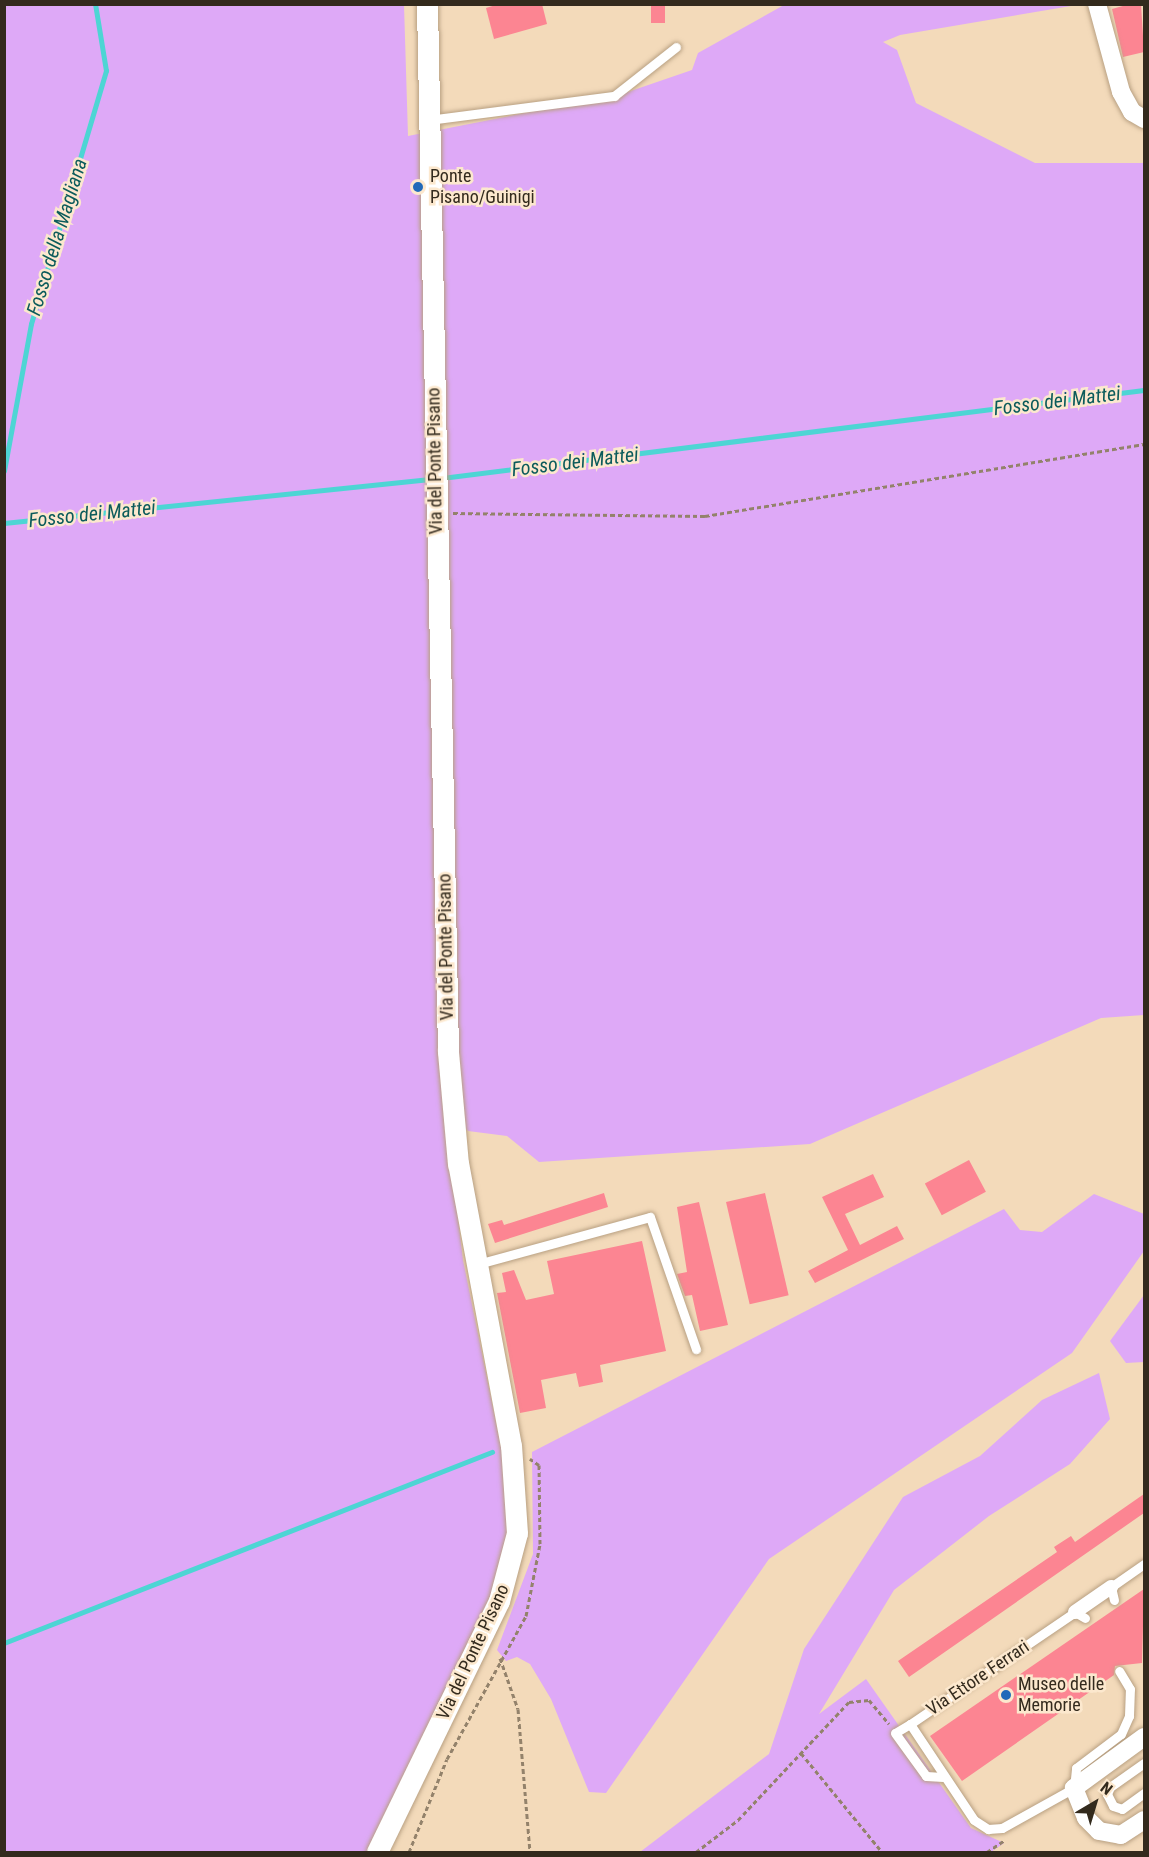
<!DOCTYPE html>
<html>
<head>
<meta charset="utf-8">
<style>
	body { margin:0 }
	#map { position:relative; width:1149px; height:1857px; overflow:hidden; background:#f3daba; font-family:"Roboto Condensed",sans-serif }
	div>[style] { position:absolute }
	.green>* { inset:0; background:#dea9f7 }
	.stream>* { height:4.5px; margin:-2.25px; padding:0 2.25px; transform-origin:2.25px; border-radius:2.25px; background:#4dd5d4 }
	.building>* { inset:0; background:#fc8592; transform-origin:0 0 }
	.path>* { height:3px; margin-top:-1.5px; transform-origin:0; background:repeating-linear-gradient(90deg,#93826b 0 4.5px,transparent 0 7.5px) }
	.roads { filter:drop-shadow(0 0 2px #b8a082) drop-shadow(0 0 2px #b8a082) }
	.service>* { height:9px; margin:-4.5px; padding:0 4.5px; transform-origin:4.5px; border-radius:4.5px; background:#fff }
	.pedestrian>* { height:14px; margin:-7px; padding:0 7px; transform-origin:7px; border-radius:7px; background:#fff }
	.minor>* { height:18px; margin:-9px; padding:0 9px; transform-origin:9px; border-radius:9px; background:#fff }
	.tertiary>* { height:21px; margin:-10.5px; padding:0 10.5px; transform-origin:10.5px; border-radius:10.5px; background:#fff }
	.dots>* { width:16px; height:16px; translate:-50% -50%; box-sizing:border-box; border:3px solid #fce8ce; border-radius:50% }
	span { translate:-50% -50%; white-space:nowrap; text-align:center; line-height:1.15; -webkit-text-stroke:5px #fce8ce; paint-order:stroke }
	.poi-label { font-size:18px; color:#332a1d }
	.left { translate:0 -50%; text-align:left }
	.street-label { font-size:18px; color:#332a1d }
	.water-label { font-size:20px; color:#0b5b5b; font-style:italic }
	.frame { position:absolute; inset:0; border:6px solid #332a1d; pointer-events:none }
	.north { position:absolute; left:1065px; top:1773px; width:60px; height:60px; -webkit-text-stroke:4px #fce8ce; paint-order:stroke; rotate:38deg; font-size:16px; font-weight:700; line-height:24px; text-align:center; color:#332a1d }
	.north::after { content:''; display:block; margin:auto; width:21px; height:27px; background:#332a1d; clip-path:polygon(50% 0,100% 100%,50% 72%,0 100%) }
</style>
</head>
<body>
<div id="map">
	<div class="green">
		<div style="clip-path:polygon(5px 5px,404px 5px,408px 136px,622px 94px,692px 70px,698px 53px,784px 5px,1077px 5px,900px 35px,883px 42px,897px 50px,916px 103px,1035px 163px,1144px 163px,1144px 1015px,1101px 1018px,810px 1144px,539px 1162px,507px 1136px,468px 1131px,444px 1102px,463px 1260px,507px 1477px,508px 1550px,474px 1643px,370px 1852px,5px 1852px)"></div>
		<div style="clip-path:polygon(1094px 1194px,1144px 1214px,1144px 1251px,1072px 1353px,769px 1559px,606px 1793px,589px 1792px,551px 1699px,530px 1664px,517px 1657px,506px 1661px,497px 1650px,533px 1554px,532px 1452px,1004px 1209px,1020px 1230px,1042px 1232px)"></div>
		<div style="clip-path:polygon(1144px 1295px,1144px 1362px,1126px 1363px,1110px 1341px)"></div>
		<div style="clip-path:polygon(1099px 1373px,1110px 1419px,1070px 1464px,989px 1516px,894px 1590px,819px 1714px,866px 1679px,971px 1828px,1004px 1843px,991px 1852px,640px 1852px,769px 1754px,804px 1649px,903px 1497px,980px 1456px,1042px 1400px)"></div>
	</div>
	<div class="stream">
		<div style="left:4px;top:471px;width:149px;rotate:-79.6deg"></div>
		<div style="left:31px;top:324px;width:264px;rotate:-73.5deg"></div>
		<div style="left:106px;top:71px;width:68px;rotate:-99.3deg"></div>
		<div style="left:442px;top:478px;width:707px;rotate:-7.15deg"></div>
		<div style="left:4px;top:523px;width:428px;rotate:-5.9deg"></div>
		<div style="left:4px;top:1643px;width:524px;rotate:-21.38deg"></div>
	</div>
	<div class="building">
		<div style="clip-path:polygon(499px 4px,542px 4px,547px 24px,494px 39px,486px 8px)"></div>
		<div style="left:651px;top:4px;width:14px;height:19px"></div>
		<div style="clip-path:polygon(1130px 4px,1141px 4px,1144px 52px,1123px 57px,1112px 9px)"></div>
		<div style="left:969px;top:1160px;width:36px;height:50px;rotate:62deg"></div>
		<div style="clip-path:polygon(873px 1174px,884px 1197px,845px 1214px,860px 1245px,897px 1226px,904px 1239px,815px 1283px,808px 1271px,848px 1250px,822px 1197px)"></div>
		<div style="clip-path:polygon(604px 1193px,608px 1207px,495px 1243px,488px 1224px,502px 1220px,504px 1225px)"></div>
		<div style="left:765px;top:1193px;width:105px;height:40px;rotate:77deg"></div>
		<div style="clip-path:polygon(699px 1202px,728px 1325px,700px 1331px,692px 1295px,685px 1296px,677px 1274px,687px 1272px,677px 1207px)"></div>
		<div style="clip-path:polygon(642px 1241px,666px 1351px,600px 1365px,603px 1382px,579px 1387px,576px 1373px,541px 1380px,546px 1408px,520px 1413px,497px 1293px,506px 1292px,502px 1273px,514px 1270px,526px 1300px,554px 1294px,547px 1261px)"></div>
		<div style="clip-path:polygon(1144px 1494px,1144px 1513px,909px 1677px,898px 1661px,1057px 1552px,1054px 1547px,1071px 1536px,1075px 1542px)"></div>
		<div style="clip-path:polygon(1144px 1589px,1142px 1663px,1115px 1666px,1114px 1675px,962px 1781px,930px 1736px)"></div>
	</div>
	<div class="path">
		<div style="left:453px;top:513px;width:252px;rotate:0.7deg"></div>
		<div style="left:705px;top:516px;width:445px;rotate:-9.3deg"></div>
		<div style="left:500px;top:1658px;width:54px;rotate:70.6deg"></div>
		<div style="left:518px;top:1709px;width:144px;rotate:85.2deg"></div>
		<div style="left:801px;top:1753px;width:128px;rotate:50.7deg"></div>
		<div style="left:409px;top:1852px;width:100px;rotate:-67.8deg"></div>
		<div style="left:447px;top:1759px;width:163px;rotate:-61.1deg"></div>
		<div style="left:526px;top:1616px;width:73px;rotate:-79deg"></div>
		<div style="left:540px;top:1544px;width:79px;rotate:-90.7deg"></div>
		<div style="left:539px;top:1465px;width:11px;rotate:-146deg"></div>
		<div style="left:696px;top:1852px;width:53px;rotate:-37.3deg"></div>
		<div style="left:738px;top:1820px;width:162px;rotate:-46.8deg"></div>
		<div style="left:849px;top:1702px;width:20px;rotate:-6deg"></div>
		<div style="left:869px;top:1700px;width:31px;rotate:50deg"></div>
		<div style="left:987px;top:1852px;width:22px;rotate:-34deg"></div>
	</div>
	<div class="roads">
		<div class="service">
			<div style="left:429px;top:120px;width:187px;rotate:-7.4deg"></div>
			<div style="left:614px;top:96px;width:79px;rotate:-38.3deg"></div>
			<div style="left:478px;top:1264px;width:178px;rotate:-15.3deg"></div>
			<div style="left:650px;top:1217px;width:140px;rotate:70.8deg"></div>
			<div style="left:1114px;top:1600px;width:13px;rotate:-103deg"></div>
			<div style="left:1111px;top:1587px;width:40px;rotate:-34.9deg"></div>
			<div style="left:1085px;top:1618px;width:12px;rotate:-149deg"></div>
			<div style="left:1075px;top:1612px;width:199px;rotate:145.8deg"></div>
			<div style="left:910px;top:1724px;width:115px;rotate:56.3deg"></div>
			<div style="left:974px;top:1820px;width:17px;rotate:33deg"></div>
			<div style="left:988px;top:1829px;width:14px;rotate:-4deg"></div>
			<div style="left:1002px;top:1828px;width:82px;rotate:-29.1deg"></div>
			<div style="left:1074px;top:1788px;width:20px;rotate:-84deg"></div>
			<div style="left:1076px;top:1768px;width:56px;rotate:-37.1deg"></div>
			<div style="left:1121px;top:1734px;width:20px;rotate:-66deg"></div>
			<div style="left:1129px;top:1716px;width:27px;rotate:-88deg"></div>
			<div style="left:1130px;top:1689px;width:21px;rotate:-121deg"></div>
			<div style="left:910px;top:1724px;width:17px;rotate:149deg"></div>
			<div style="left:895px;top:1733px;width:53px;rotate:54.2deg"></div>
			<div style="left:926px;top:1776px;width:17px;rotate:3deg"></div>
			<div style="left:1144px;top:1763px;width:42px;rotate:144.8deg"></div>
			<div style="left:1110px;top:1787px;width:8px;rotate:113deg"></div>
			<div style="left:1107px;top:1794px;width:13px;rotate:63deg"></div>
			<div style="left:1113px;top:1806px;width:9px;rotate:18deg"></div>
			<div style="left:1122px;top:1809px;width:27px;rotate:-36deg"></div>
		</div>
		<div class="pedestrian">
			<div style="left:1075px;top:1612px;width:44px;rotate:-34.8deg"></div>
		</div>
		<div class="minor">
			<div style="left:1097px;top:4px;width:91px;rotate:74.7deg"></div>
			<div style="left:1121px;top:92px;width:23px;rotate:61deg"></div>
			<div style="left:1132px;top:112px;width:14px;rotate:30deg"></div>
			<div style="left:1144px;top:1737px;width:87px;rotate:143.9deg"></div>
			<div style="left:1074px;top:1788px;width:32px;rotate:68deg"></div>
			<div style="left:1086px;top:1818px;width:18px;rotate:45deg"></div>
			<div style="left:1099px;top:1831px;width:22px;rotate:10deg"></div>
			<div style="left:1121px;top:1835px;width:27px;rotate:-33deg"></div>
		</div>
		<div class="tertiary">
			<div style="left:377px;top:1852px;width:279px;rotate:-64.1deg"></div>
			<div style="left:499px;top:1601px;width:70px;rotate:-75.2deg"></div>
			<div style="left:517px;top:1533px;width:87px;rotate:-93.9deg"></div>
			<div style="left:511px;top:1446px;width:287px;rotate:-100.6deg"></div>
			<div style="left:458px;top:1164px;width:113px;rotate:-95.1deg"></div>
			<div style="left:448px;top:1051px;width:1047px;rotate:-91.15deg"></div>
		</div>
	</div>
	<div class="dots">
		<div style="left:418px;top:187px;background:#2169b9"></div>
		<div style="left:1006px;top:1695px;background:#2169b9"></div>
	</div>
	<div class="poi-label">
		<span class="left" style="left:430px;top:187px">Ponte<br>Pisano/Guinigi</span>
		<span class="left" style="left:1018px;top:1695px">Museo delle<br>Memorie</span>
	</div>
	<div class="street-label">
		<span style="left:435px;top:461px;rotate:-91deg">Via del Ponte Pisano</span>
		<span style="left:446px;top:947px;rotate:-91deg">Via del Ponte Pisano</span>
		<span style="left:473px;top:1652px;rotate:-65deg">Via del Ponte Pisano</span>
		<span style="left:978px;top:1678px;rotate:-34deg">Via Ettore Ferrari</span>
	</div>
	<div class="water-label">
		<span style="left:57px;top:237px;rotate:-73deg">Fosso della Magliana</span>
		<span style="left:1057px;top:401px;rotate:-7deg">Fosso dei Mattei</span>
		<span style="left:575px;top:462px;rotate:-7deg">Fosso dei Mattei</span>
		<span style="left:92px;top:514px;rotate:-6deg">Fosso dei Mattei</span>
	</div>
	<div class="frame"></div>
	<div class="north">N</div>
</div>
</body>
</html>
